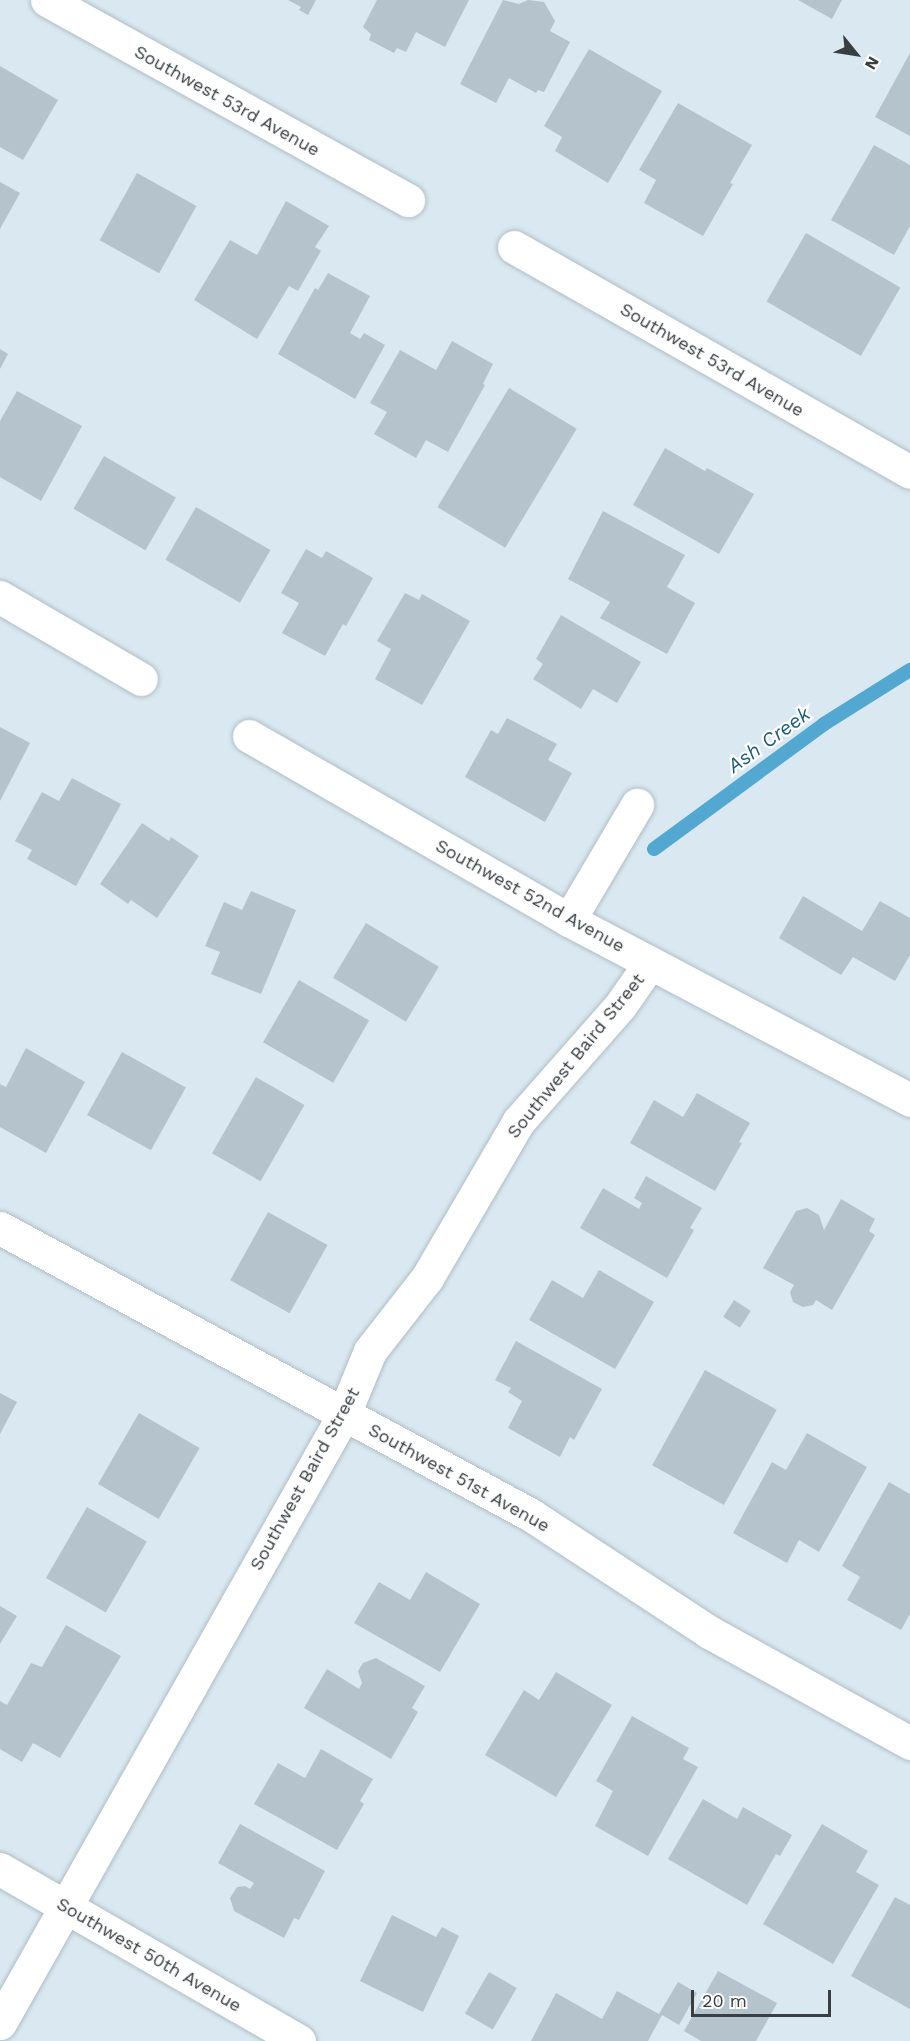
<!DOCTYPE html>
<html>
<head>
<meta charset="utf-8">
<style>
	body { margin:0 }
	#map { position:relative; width:910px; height:2041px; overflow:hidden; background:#dae9f1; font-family:"Work Sans",sans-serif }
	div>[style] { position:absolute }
	.stream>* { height:14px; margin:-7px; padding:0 7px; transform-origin:7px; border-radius:7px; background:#53a8d1 }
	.building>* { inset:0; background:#b5c3cc; transform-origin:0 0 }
	.roads { filter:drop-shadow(0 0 2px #afbdc5) drop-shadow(0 0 2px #afbdc5) }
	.minor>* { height:33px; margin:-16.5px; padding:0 16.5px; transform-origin:16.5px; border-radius:16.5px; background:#fff }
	span { translate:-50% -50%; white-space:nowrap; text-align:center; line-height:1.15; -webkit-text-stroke:4.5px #fff; paint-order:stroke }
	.street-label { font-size:18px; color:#383e41 }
	.water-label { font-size:20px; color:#1c5d7a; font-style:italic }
	.north { position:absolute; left:826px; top:24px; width:60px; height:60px; -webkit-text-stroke:4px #fff; paint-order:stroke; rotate:120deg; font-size:16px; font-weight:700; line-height:24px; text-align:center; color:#383e41 }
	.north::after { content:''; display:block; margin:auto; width:21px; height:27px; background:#383e41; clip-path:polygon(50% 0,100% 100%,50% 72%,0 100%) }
	.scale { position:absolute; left:691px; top:1990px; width:140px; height:27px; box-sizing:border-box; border:3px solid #383e41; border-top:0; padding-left:8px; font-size:18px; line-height:21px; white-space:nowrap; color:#383e41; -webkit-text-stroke:4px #fff; paint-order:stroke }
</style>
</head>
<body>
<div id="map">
	<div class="stream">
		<div style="left:654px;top:849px;width:211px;rotate:-36.3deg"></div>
		<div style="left:824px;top:724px;width:102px;rotate:-32.1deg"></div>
	</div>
	<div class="building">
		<div style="clip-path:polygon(288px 0,316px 0,308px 15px,299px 10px,301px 7px)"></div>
		<div style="clip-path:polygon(377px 0,469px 0,445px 47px,416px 32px,406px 52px,397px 48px,394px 53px,369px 40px,371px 34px,363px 27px)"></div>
		<div style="clip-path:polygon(503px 0,519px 4px,528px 0,544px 2px,555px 21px,550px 31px,570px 42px,544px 92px,538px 90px,536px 93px,509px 78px,496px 103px,460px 84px)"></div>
		<div style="clip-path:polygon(798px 0,842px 0,832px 19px)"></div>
		<div style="clip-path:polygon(589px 49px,662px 91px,608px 183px,555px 151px,562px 137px,544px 126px)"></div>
		<div style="clip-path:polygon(910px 53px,910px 136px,875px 117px)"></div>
		<div style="clip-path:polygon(0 66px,58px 100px,23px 160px,0 147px)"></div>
		<div style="clip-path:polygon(678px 103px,752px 145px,730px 183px,733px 184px,703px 236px,644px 203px,656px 180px,639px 170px)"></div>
		<div style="clip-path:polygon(874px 145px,910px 165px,910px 226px,894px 255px,831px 220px)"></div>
		<div style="left:137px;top:173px;width:68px;height:77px;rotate:29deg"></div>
		<div style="clip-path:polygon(0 182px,20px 193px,0 229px)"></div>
		<div style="clip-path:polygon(286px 201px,329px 226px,315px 247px,321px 251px,298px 291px,289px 286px,257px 339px,194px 300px,230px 240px,257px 255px)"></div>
		<div style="left:806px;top:233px;width:109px;height:79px;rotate:30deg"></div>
		<div style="clip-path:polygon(328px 273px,370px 296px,350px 333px,360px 339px,364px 333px,385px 345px,355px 399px,278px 354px,315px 288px,318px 290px)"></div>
		<div style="clip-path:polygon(452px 341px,493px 364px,483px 384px,485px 385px,448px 452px,426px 440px,416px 458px,374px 434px,387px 412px,370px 403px,400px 350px,436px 370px)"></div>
		<div style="clip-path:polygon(0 349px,8px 354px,0 369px)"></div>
		<div style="left:509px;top:388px;width:79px;height:139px;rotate:31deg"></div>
		<div style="clip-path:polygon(17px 391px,82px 426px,41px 501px,0 477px,0 421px)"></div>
		<div style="clip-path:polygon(665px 448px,705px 471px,707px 468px,754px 494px,719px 554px,633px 505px)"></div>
		<div style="left:104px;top:456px;width:83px;height:61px;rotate:30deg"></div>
		<div style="left:196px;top:507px;width:86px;height:61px;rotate:30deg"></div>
		<div style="clip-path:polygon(603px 511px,685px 555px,667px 587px,695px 603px,667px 654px,600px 618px,610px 602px,568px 579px)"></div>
		<div style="clip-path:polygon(306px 549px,322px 558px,326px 551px,373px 578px,346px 626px,343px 624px,325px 656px,282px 633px,299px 603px,281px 593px)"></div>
		<div style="clip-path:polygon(405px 593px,419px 600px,422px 594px,470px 621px,422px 705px,375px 679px,391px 649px,377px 641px)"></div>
		<div style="clip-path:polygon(561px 615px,641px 662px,617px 703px,593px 689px,581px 709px,533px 679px,543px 664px,536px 659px)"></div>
		<div style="clip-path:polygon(507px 718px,557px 744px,548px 760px,572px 773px,545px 822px,465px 777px,491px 730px,498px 734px)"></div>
		<div style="clip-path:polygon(0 727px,30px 743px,0 801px)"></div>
		<div style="clip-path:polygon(72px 778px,121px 804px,76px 886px,27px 859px,32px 850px,15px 841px,42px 792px,59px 801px)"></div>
		<div style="clip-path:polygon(142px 823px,169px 841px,171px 837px,199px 856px,157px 918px,131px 900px,128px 904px,100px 884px)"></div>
		<div style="clip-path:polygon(251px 891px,296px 910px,261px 994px,211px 974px,220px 952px,205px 946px,224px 902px,242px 910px)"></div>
		<div style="clip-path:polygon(803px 896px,862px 931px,880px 901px,910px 918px,910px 955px,895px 981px,853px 957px,841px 975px,779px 938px)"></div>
		<div style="left:366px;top:923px;width:85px;height:64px;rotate:31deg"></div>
		<div style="left:299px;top:980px;width:81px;height:72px;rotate:30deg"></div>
		<div style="clip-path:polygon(26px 1048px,85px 1082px,46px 1153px,0 1127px,0 1084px,6px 1087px)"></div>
		<div style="left:122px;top:1052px;width:73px;height:72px;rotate:29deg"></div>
		<div style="left:256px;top:1077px;width:56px;height:88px;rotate:30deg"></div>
		<div style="clip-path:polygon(697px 1093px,750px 1123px,739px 1142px,742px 1143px,715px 1191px,630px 1143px,654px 1100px,683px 1117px)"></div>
		<div style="clip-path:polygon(646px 1176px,702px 1208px,690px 1228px,694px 1230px,667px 1278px,580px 1228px,603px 1188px,639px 1209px,642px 1203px,634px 1198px)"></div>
		<div style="clip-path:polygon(841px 1199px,875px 1219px,869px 1231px,875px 1235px,832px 1310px,816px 1300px,813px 1305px,803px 1307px,793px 1302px,790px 1292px,794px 1285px,763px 1268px,796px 1211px,807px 1208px,819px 1215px,824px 1230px)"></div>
		<div style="left:268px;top:1212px;width:68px;height:78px;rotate:29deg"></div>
		<div style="clip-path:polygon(599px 1270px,654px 1302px,615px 1369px,529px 1320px,552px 1280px,583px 1298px)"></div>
		<div style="left:734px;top:1300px;width:20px;height:20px;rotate:33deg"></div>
		<div style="clip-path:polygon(516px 1341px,602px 1389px,574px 1440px,570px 1437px,560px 1457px,508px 1428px,522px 1401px,508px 1392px,511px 1388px,495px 1380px)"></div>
		<div style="left:705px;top:1370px;width:82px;height:109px;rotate:29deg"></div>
		<div style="clip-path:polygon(0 1393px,17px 1402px,0 1434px)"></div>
		<div style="left:139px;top:1413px;width:70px;height:82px;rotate:30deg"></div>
		<div style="clip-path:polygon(807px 1433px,867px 1467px,819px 1552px,799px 1540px,787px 1563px,733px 1533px,772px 1462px,786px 1470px)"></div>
		<div style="clip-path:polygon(889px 1482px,910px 1494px,910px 1614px,901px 1630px,847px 1600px,860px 1577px,842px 1566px)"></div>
		<div style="left:87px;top:1507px;width:69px;height:82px;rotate:30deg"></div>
		<div style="clip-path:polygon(426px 1572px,480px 1604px,440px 1672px,354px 1623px,379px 1582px,410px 1600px)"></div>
		<div style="clip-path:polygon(0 1606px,17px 1616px,0 1644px)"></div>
		<div style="clip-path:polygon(66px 1625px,121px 1656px,60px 1758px,33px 1743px,22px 1762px,0 1749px,0 1701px,7px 1705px,31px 1663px,42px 1667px)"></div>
		<div style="clip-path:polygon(376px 1658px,425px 1686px,412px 1708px,418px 1712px,391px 1759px,304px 1708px,327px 1669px,359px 1689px,362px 1683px,358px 1671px,363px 1663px)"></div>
		<div style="clip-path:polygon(556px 1672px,612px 1705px,556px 1797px,485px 1755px,524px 1690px,539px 1700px)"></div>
		<div style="clip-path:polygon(632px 1716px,689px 1748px,683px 1759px,698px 1767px,648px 1856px,595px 1826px,613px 1791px,596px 1781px)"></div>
		<div style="clip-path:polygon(321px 1749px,373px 1779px,360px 1801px,364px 1804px,337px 1850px,254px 1804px,278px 1763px,305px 1778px)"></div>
		<div style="clip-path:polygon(703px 1799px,737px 1819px,743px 1807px,792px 1835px,780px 1856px,776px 1854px,747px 1905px,668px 1859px)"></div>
		<div style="clip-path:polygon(240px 1824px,325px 1871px,299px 1920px,294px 1918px,284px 1938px,234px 1911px,230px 1898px,237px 1887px,245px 1886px,250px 1889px,254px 1883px,218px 1863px)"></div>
		<div style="clip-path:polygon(822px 1824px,868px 1851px,856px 1872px,879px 1885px,833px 1964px,763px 1924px)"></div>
		<div style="clip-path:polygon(895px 1897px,910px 1905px,910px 2009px,851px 1976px)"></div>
		<div style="clip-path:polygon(392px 1915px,436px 1937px,442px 1927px,459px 1936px,423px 2012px,360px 1981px)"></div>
		<div style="clip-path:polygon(718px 1971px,777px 2003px,756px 2041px,701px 2041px,684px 2031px)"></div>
		<div style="left:489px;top:1972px;width:32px;height:48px;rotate:30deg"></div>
		<div style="clip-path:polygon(678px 1982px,697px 1993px,679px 2025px,662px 2015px,648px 2041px,531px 2041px,556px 1993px,602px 2019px,617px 1991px,659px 2014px)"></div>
	</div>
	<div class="roads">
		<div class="minor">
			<div style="left:47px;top:0;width:413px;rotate:29deg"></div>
			<div style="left:514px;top:247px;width:455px;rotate:29.6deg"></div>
			<div style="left:0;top:597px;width:163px;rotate:30.2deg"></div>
			<div style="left:249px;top:736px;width:369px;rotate:29.9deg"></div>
			<div style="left:569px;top:920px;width:386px;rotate:27.8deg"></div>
			<div style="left:569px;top:920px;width:134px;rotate:-59.4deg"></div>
			<div style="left:0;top:1228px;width:604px;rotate:28.39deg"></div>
			<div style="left:531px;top:1515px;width:213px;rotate:33.3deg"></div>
			<div style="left:709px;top:1632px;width:230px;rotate:28.9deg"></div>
			<div style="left:0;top:1869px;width:345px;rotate:29.9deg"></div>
			<div style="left:0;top:2023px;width:699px;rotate:-60.54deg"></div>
			<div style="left:344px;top:1414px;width:68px;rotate:-67.6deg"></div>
			<div style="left:370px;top:1351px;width:93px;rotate:-52deg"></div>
			<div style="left:427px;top:1278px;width:181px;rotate:-59.7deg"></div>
			<div style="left:518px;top:1122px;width:154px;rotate:-48.7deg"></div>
			<div style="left:620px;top:1006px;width:52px;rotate:-55.1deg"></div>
		</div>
	</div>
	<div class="street-label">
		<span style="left:227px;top:101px;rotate:29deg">Southwest 53rd Avenue</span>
		<span style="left:712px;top:360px;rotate:30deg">Southwest 53rd Avenue</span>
		<span style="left:530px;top:896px;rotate:29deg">Southwest 52nd Avenue</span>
		<span style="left:576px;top:1056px;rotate:-51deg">Southwest Baird Street</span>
		<span style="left:459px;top:1478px;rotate:29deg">Southwest 51st Avenue</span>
		<span style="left:305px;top:1479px;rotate:-61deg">Southwest Baird Street</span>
		<span style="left:149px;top:1955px;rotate:30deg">Southwest 50th Avenue</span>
	</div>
	<div class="water-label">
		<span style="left:769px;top:740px;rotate:-36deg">Ash Creek</span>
	</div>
	<div class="north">N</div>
	<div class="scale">20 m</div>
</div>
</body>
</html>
